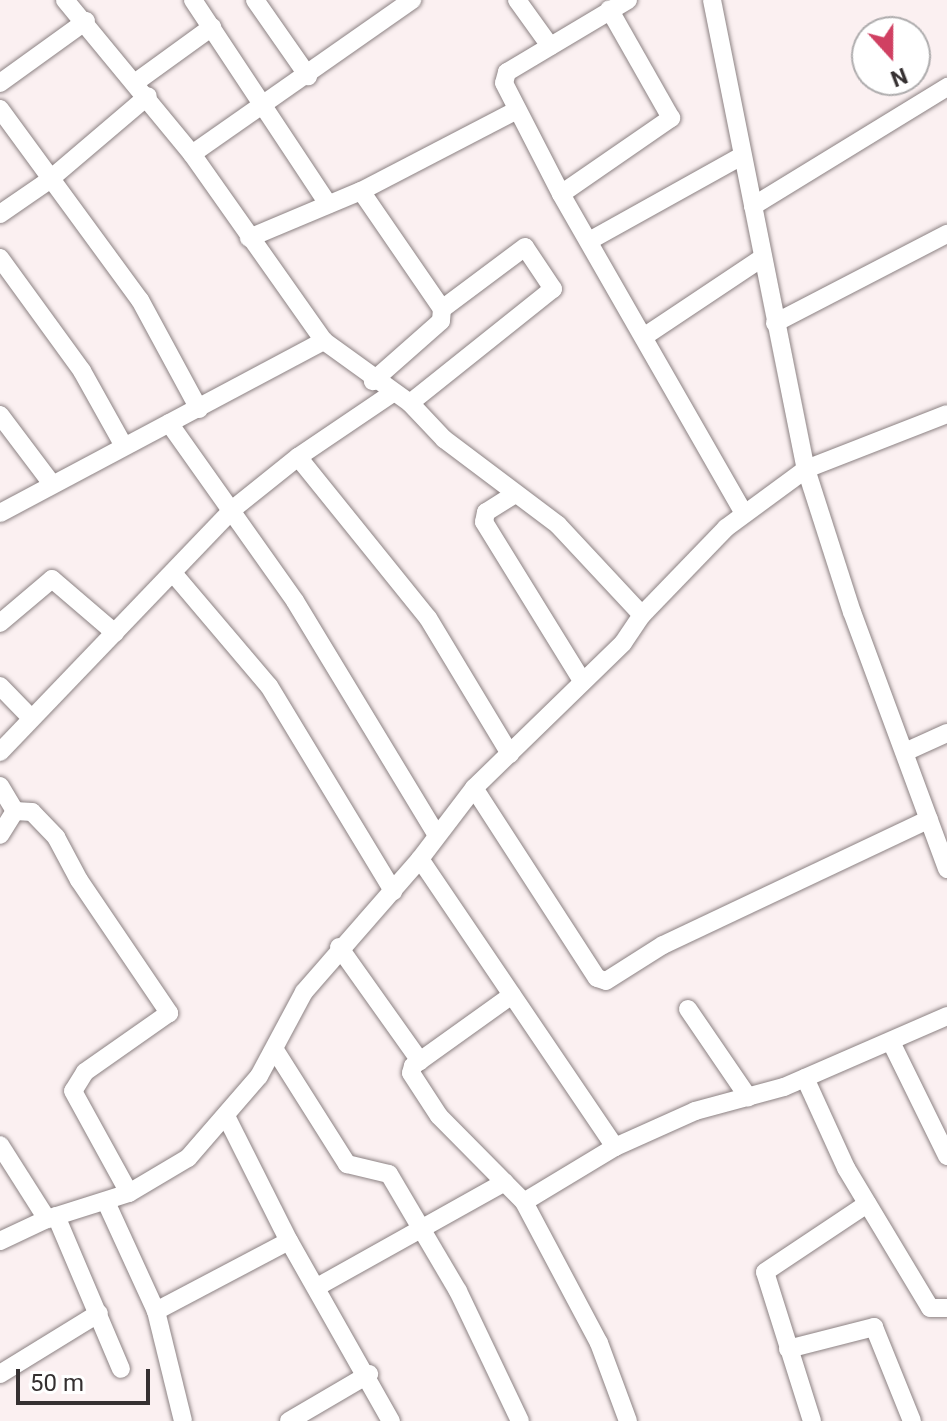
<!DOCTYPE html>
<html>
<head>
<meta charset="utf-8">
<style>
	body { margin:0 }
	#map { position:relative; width:947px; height:1421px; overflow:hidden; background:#fbf0f1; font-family:Roboto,sans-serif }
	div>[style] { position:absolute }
	.roads { filter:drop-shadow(0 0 2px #8c8283) drop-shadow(0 0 2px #8c8283) }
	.minor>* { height:18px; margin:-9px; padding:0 9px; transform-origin:9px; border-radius:9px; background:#fff }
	span { translate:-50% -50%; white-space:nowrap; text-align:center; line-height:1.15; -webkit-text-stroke:8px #fff; paint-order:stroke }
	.north { position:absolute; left:851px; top:16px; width:80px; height:80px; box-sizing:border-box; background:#fff; border:2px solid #aeacad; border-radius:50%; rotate:159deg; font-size:22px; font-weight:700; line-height:32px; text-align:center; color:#353031 }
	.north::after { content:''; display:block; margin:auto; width:28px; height:36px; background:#d04062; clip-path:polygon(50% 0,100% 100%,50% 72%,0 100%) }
	.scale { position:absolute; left:16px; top:1369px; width:134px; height:36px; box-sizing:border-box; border:4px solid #353031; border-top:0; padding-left:10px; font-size:24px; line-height:28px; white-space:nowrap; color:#353031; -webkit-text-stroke:6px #fff; paint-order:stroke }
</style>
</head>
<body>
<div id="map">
	<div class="roads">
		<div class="minor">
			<div style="left:65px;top:0;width:200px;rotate:50.5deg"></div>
			<div style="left:192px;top:154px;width:229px;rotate:54.8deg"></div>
			<div style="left:324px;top:341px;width:106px;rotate:35.8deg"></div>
			<div style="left:410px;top:403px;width:50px;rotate:46.6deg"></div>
			<div style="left:444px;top:439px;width:143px;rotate:37deg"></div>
			<div style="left:558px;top:525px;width:123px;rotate:47deg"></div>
			<div style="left:193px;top:0;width:245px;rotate:56.5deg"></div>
			<div style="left:255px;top:0;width:93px;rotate:55.1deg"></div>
			<div style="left:517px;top:0;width:57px;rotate:54.3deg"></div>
			<div style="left:628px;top:0;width:141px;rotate:149.2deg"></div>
			<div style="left:507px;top:72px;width:11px;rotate:105deg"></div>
			<div style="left:504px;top:83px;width:125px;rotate:62.8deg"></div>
			<div style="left:561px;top:194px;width:368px;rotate:60.2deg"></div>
			<div style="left:712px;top:0;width:478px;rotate:78.7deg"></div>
			<div style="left:806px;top:469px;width:150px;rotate:72.2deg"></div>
			<div style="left:852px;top:612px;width:274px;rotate:69.7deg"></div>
			<div style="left:136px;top:82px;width:94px;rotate:-35.9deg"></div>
			<div style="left:0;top:83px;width:106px;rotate:-35.8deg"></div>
			<div style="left:0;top:109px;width:237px;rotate:53.8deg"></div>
			<div style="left:140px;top:300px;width:124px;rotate:61.6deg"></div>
			<div style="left:192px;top:154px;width:269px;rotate:-35deg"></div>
			<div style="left:361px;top:191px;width:143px;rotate:55.5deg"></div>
			<div style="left:442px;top:309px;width:12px;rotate:95deg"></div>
			<div style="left:441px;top:321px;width:91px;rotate:138.6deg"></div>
			<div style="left:561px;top:194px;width:134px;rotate:-34.6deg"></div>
			<div style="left:671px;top:118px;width:125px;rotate:-119.6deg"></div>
			<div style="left:753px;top:206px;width:228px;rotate:-31.5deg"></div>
			<div style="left:0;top:214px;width:58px;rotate:-34.5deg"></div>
			<div style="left:48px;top:181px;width:131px;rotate:-40.4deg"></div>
			<div style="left:249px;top:238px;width:121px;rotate:-22.8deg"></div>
			<div style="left:361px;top:191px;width:176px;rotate:-27.4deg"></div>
			<div style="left:589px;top:241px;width:175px;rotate:-29.1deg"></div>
			<div style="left:0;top:258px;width:140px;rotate:54deg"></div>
			<div style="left:82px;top:371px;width:86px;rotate:60.8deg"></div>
			<div style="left:775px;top:323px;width:194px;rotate:-27.4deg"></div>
			<div style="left:645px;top:336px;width:141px;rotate:-33.7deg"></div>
			<div style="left:410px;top:403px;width:183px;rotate:-38.6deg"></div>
			<div style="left:553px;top:289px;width:50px;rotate:-123.7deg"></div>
			<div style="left:525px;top:247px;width:104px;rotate:143.2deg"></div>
			<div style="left:0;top:415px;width:86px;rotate:53deg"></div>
			<div style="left:169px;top:423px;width:218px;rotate:54.7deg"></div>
			<div style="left:295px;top:601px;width:272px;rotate:58.8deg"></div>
			<div style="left:298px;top:457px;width:207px;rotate:51.1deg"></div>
			<div style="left:428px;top:618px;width:159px;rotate:58.9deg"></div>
			<div style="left:515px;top:494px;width:34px;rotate:148deg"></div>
			<div style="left:486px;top:512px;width:10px;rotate:101deg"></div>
			<div style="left:484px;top:522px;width:188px;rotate:58.3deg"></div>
			<div style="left:0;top:513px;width:367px;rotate:-28deg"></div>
			<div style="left:173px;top:573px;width:148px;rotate:49.7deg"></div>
			<div style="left:269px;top:686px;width:240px;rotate:58.8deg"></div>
			<div style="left:0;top:623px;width:68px;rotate:-40.2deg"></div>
			<div style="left:52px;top:579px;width:83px;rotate:40.6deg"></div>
			<div style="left:0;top:686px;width:45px;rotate:45.9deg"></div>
			<div style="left:0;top:752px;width:337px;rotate:-46.2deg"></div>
			<div style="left:233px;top:509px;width:83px;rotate:-38.7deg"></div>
			<div style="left:298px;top:457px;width:112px;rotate:-34.1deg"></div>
			<div style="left:905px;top:752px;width:46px;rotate:-24.3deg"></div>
			<div style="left:0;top:786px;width:29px;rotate:59deg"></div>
			<div style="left:15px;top:811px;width:28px;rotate:122deg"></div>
			<div style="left:474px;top:788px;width:226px;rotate:57.1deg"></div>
			<div style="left:597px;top:978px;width:9px;rotate:18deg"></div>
			<div style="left:606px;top:981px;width:67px;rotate:-32.3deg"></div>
			<div style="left:663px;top:945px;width:294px;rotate:-25.3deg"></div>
			<div style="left:15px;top:811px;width:17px;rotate:3deg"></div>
			<div style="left:32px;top:812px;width:35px;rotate:46deg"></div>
			<div style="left:56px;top:837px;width:49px;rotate:61.9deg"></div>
			<div style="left:79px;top:880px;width:161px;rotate:55.9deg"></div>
			<div style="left:169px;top:1013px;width:103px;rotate:144.9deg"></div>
			<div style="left:85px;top:1072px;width:22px;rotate:122deg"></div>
			<div style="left:73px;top:1091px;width:116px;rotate:61.2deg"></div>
			<div style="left:420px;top:859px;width:348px;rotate:55.9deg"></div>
			<div style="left:615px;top:1147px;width:106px;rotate:148.9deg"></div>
			<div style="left:339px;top:947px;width:140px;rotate:54.6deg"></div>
			<div style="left:512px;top:995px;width:122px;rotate:144.4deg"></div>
			<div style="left:413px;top:1066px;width:7px;rotate:106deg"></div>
			<div style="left:411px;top:1073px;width:51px;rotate:56.9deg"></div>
			<div style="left:439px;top:1116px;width:121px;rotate:45.3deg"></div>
			<div style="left:524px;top:1202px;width:160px;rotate:62deg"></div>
			<div style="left:599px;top:1343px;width:83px;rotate:69.6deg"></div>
			<div style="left:688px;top:1009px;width:107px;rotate:55.7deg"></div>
			<div style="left:891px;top:1042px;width:127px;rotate:63.8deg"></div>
			<div style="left:275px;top:1050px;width:135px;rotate:57.7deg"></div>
			<div style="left:347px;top:1164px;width:43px;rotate:13.4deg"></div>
			<div style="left:389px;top:1174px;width:136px;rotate:59.5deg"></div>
			<div style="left:458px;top:1291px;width:144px;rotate:64.5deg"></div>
			<div style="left:805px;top:1078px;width:99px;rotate:65.5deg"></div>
			<div style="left:846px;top:1168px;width:163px;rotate:59deg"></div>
			<div style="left:930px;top:1308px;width:17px"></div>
			<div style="left:226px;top:1116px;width:140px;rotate:63.3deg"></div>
			<div style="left:289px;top:1241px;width:207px;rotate:60.5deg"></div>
			<div style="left:0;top:1145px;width:88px;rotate:57.6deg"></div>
			<div style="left:615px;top:1147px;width:88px;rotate:-24.2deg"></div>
			<div style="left:695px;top:1111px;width:92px;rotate:-15.1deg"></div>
			<div style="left:784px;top:1087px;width:178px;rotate:-23.5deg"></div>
			<div style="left:106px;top:1202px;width:120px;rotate:65.4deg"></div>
			<div style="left:156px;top:1311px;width:113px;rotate:76.2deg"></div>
			<div style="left:56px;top:1216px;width:166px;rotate:67deg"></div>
			<div style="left:0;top:1241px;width:52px;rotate:-25.1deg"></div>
			<div style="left:47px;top:1219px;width:86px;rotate:-17.6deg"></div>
			<div style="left:129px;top:1193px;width:69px;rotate:-30.7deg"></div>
			<div style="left:188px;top:1158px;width:108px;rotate:-49.1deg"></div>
			<div style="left:259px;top:1076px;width:95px;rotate:-61.8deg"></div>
			<div style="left:304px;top:992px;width:176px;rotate:-48.9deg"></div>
			<div style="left:420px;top:859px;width:89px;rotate:-52.7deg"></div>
			<div style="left:474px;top:788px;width:208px;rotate:-44.2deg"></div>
			<div style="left:623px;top:643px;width:34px;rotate:-56deg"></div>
			<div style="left:642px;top:615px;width:121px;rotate:-46deg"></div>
			<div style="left:726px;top:528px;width:99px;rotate:-36.4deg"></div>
			<div style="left:806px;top:469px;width:151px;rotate:-21.3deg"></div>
			<div style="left:317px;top:1287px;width:215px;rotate:-29.2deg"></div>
			<div style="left:156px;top:1311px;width:150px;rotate:-27.8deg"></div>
			<div style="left:788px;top:1349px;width:89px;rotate:-14.3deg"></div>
			<div style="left:874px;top:1327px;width:101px;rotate:68deg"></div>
			<div style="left:0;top:1374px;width:116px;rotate:-31.6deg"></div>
			<div style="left:289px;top:1421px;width:93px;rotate:-30.4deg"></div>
			<div style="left:812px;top:1421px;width:156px;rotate:-107.5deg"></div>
			<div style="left:765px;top:1272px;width:123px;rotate:-33.7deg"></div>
		</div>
	</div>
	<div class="north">N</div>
	<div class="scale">50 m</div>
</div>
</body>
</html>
